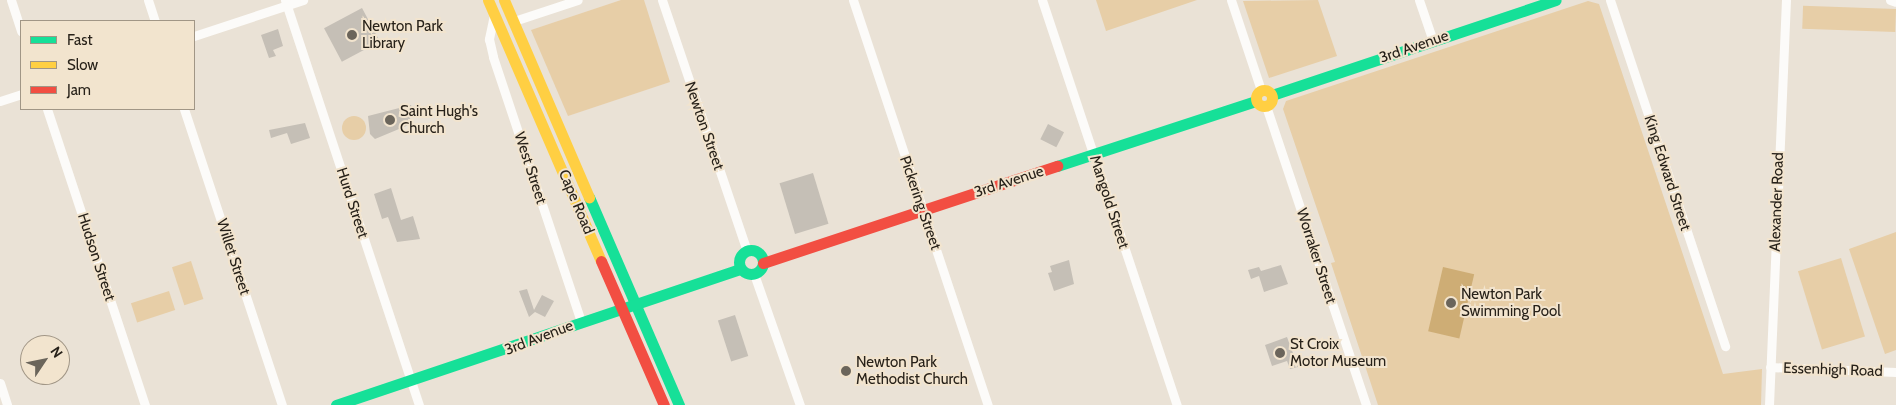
<!DOCTYPE html>
<html>
<head>
<meta charset="utf-8">
<style>
	body { margin:0 }
	#map { position:relative; width:1896px; height:405px; overflow:hidden; background:#eae2d6; font-family:Cabin,sans-serif }
	div>[style] { position:absolute }
	.green>* { inset:0; background:#e7cea7; transform-origin:0 0 }
	.round { border-radius:50% }
	.water>* { inset:0; background:#cead75; transform-origin:0 0 }
	.building>* { inset:0; background:#c5bfb6; transform-origin:0 0 }
	.street>* { height:9px; margin:-4.5px; padding:0 4.5px; transform-origin:4.5px; border-radius:4.5px; background:#fcfbf9 }
	.fast>* { height:11px; margin:-5.5px; padding:0 5.5px; transform-origin:5.5px; border-radius:5.5px; background:#16e098 }
	.fast>.ring { margin:-5.5px; padding:0; box-sizing:content-box; background:none; border:11px solid #16e098; border-radius:50% }
	.slow>* { height:11px; margin:-5.5px; padding:0 5.5px; transform-origin:5.5px; border-radius:5.5px; background:#ffcf43 }
	.slow>.ring { margin:-5.5px; padding:0; box-sizing:content-box; background:none; border:11px solid #ffcf43; border-radius:50% }
	.jam>* { height:11px; margin:-5.5px; padding:0 5.5px; transform-origin:5.5px; border-radius:5.5px; background:#f24e42 }
	.dots>* { width:14px; height:14px; translate:-50% -50%; box-sizing:border-box; border:2px solid #f2e4ce; border-radius:50% }
	span { translate:-50% -50%; white-space:nowrap; text-align:center; line-height:1.15; -webkit-text-stroke:4px #f2e4ce; paint-order:stroke }
	.poi-label { font-size:15px; color:#272119 }
	.left { translate:0 -50%; text-align:left }
	.street-label { font-size:15px; color:#272119 }
	.legend { position:absolute; left:20px; top:20px; width:175px; height:90px; box-sizing:border-box; background:#f2e4ce; border:1px solid #a19686; margin:0; padding:6px 9px; list-style:none; font-size:15px; color:#272119 }
	.legend li { display:flex; align-items:center; gap:10px; height:25px }
	.legend b { width:25px; border:1px solid #a19686 }
	.north { position:absolute; left:20px; top:335px; width:50px; height:50px; box-sizing:border-box; background:#f2e4ce; border:1px solid #a19686; border-radius:50%; rotate:56deg; font-size:14px; font-weight:700; line-height:20px; text-align:center; color:#272119 }
	.north::after { content:''; display:block; margin:auto; width:18px; height:22px; background:#6b655b; clip-path:polygon(50% 0,100% 100%,50% 72%,0 100%) }
</style>
</head>
<body>
<div id="map">
	<div class="green">
		<div style="clip-path:polygon(621px 0,644px 0,670px 82px,568px 116px,531px 30px)"></div>
		<div style="clip-path:polygon(1096px 0,1197px 0,1106px 31px)"></div>
		<div style="clip-path:polygon(1318px 0,1337px 56px,1269px 78px,1243px 1px)"></div>
		<div style="clip-path:polygon(1588px 1px,1599px 4px,1723px 374px,1762px 369px,1761px 405px,1378px 405px,1331px 263px,1335px 262px,1283px 109px,1286px 101px)"></div>
		<div style="left:1896px;top:9px;width:23px;height:93px;rotate:92deg"></div>
		<div class="round" style="left:342px;top:116px;width:24px;height:24px"></div>
		<div style="clip-path:polygon(1896px 232px,1896px 350px,1885px 354px,1849px 249px)"></div>
		<div style="left:1841px;top:258px;width:82px;height:45px;rotate:73deg"></div>
		<div style="left:191px;top:261px;width:40px;height:20px;rotate:72deg"></div>
		<div style="left:169px;top:291px;width:20px;height:40px;rotate:72deg"></div>
	</div>
	<div class="water">
		<div style="left:1443px;top:267px;width:32px;height:66px;rotate:13deg"></div>
	</div>
	<div class="building">
		<div style="left:362px;top:8px;width:38px;height:43px;rotate:62deg"></div>
		<div style="clip-path:polygon(278px 29px,283px 46px,273px 50px,276px 56px,269px 58px,261px 35px)"></div>
		<div style="clip-path:polygon(411px 105px,415px 117px,410px 118px,411px 124px,375px 139px,370px 134px,368px 116px)"></div>
		<div style="clip-path:polygon(305px 123px,310px 138px,291px 144px,287px 133px,271px 138px,269px 130px)"></div>
		<div style="left:1048px;top:124px;width:18px;height:17px;rotate:27deg"></div>
		<div style="left:813px;top:173px;width:53px;height:35px;rotate:73deg"></div>
		<div style="clip-path:polygon(391px 188px,401px 220px,413px 216px,420px 239px,397px 242px,388px 217px,382px 219px,374px 194px)"></div>
		<div style="clip-path:polygon(1069px 260px,1074px 284px,1054px 291px,1048px 273px,1052px 272px,1050px 266px)"></div>
		<div style="clip-path:polygon(1281px 265px,1288px 284px,1264px 292px,1259px 276px,1251px 279px,1248px 270px,1259px 267px,1261px 271px)"></div>
		<div style="clip-path:polygon(527px 289px,534px 310px,542px 295px,554px 301px,545px 317px,535px 312px,529px 317px,519px 291px)"></div>
		<div style="left:735px;top:315px;width:43px;height:18px;rotate:72deg"></div>
		<div style="clip-path:polygon(1287px 337px,1298px 367px,1290px 369px,1287px 361px,1272px 366px,1265px 345px)"></div>
	</div>
	<div class="street">
		<div style="left:11px;top:0;width:33px;rotate:72deg"></div>
		<div style="left:148px;top:0;width:22px;rotate:72deg"></div>
		<div style="left:285px;top:0;width:427px;rotate:71.7deg"></div>
		<div style="left:662px;top:0;width:265px;rotate:71.3deg"></div>
		<div style="left:853px;top:0;width:427px;rotate:71.6deg"></div>
		<div style="left:1042px;top:0;width:427px;rotate:71.6deg"></div>
		<div style="left:1231px;top:0;width:95px;rotate:71.6deg"></div>
		<div style="left:1419px;top:0;width:43px;rotate:71.1deg"></div>
		<div style="left:1610px;top:0;width:365px;rotate:71.6deg"></div>
		<div style="left:1890px;top:0;width:6px;rotate:18deg"></div>
		<div style="left:494px;top:15px;width:25px;rotate:102deg"></div>
		<div style="left:489px;top:39px;width:18px;rotate:77deg"></div>
		<div style="left:493px;top:57px;width:279px;rotate:71.6deg"></div>
		<div style="left:514px;top:21px;width:67px;rotate:-18.2deg"></div>
		<div style="left:194px;top:36px;width:115px;rotate:-18.3deg"></div>
		<div style="left:0;top:101px;width:22px;rotate:-18deg"></div>
		<div style="left:1266px;top:106px;width:315px;rotate:71.5deg"></div>
		<div style="left:47px;top:109px;width:312px;rotate:71.7deg"></div>
		<div style="left:184px;top:109px;width:312px;rotate:71.7deg"></div>
		<div style="left:754px;top:274px;width:139px;rotate:70.7deg"></div>
		<div style="left:1770px;top:367px;width:126px;rotate:2.3deg"></div>
		<div style="left:0;top:383px;width:23px;rotate:72deg"></div>
		<div style="left:1769px;top:405px;width:405px;rotate:-87.6deg"></div>
	</div>
	<div class="fast">
		<div style="left:1272px;top:95px;width:299px;rotate:-18.5deg"></div>
		<div style="left:1057px;top:166px;width:209px;rotate:-18.1deg"></div>
		<div style="left:589px;top:197px;width:227px;rotate:66.6deg"></div>
		<div class="ring" style="left:739px;top:250px;width:13px;height:13px"></div>
		<div style="left:336px;top:405px;width:427px;rotate:-18.6deg"></div>
	</div>
	<div class="slow">
		<div style="left:488px;top:0;width:284px;rotate:66.6deg"></div>
		<div style="left:504px;top:0;width:215px;rotate:66.7deg"></div>
		<div class="ring" style="left:1256px;top:90px;width:5px;height:5px"></div>
	</div>
	<div class="jam">
		<div style="left:601px;top:261px;width:157px;rotate:66.4deg"></div>
		<div style="left:763px;top:263px;width:310px;rotate:-18.3deg"></div>
	</div>
	<div class="dots">
		<div style="left:352px;top:35px;background:#6b655b"></div>
		<div style="left:390px;top:120px;background:#6b655b"></div>
		<div style="left:1451px;top:303px;background:#6b655b"></div>
		<div style="left:1280px;top:353px;background:#6b655b"></div>
		<div style="left:846px;top:371px;background:#6b655b"></div>
	</div>
	<div class="poi-label">
		<span class="left" style="left:362px;top:35px">Newton Park<br>Library</span>
		<span class="left" style="left:400px;top:120px">Saint Hugh's<br>Church</span>
		<span class="left" style="left:1461px;top:303px">Newton Park<br>Swimming Pool</span>
		<span class="left" style="left:1290px;top:353px">St Croix<br>Motor Museum</span>
		<span class="left" style="left:856px;top:371px">Newton Park<br>Methodist Church</span>
	</div>
	<div class="street-label">
		<span style="left:1414px;top:47px;rotate:-19deg">3rd Avenue</span>
		<span style="left:704px;top:126px;rotate:71deg">Newton Street</span>
		<span style="left:530px;top:168px;rotate:72deg">West Street</span>
		<span style="left:1667px;top:173px;rotate:72deg">King Edward Street</span>
		<span style="left:1009px;top:182px;rotate:-18deg">3rd Avenue</span>
		<span style="left:576px;top:202px;rotate:67deg">Cape Road</span>
		<span style="left:1109px;top:202px;rotate:72deg">Mangold Street</span>
		<span style="left:1777px;top:202px;rotate:-88deg">Alexander Road</span>
		<span style="left:352px;top:203px;rotate:72deg">Hurd Street</span>
		<span style="left:920px;top:203px;rotate:71deg">Pickering Street</span>
		<span style="left:1316px;top:256px;rotate:72deg">Worraker Street</span>
		<span style="left:96px;top:257px;rotate:72deg">Hudson Street</span>
		<span style="left:233px;top:257px;rotate:72deg">Willet Street</span>
		<span style="left:539px;top:338px;rotate:-21deg">3rd Avenue</span>
		<span style="left:1833px;top:370px;rotate:2deg">Essenhigh Road</span>
	</div>
	<ul class="legend">
	<li><b style="height:6px;background:#16e098"></b>Fast</li>
	<li><b style="height:6px;background:#ffcf43"></b>Slow</li>
	<li><b style="height:6px;background:#f24e42"></b>Jam</li>
	</ul>
	<div class="north">N</div>
</div>
</body>
</html>
